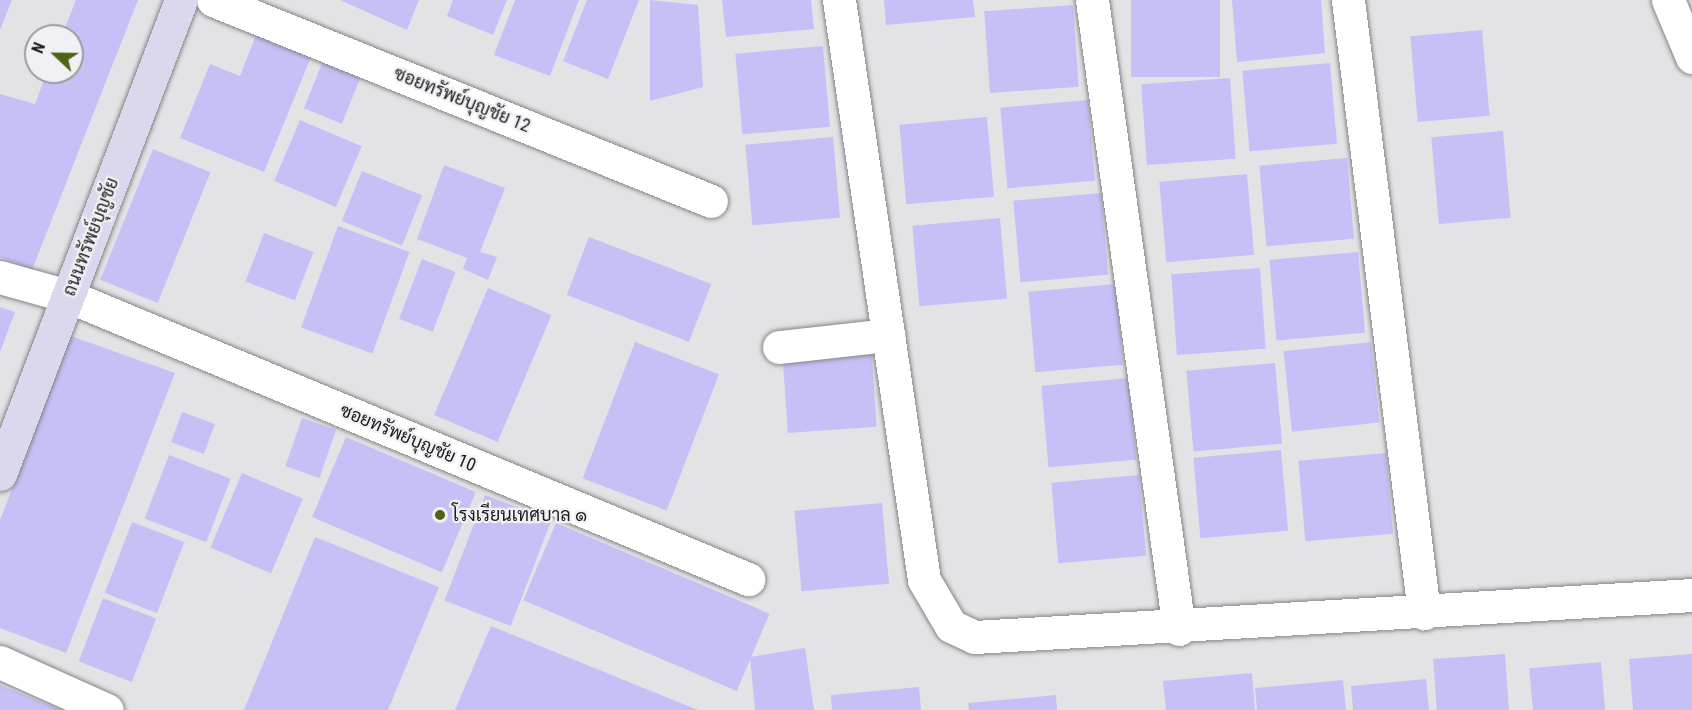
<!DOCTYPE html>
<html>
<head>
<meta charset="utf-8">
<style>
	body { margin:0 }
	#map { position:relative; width:1692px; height:710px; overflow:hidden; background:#e3e3e6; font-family:"Roboto Condensed",Sarabun,sans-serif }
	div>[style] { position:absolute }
	.building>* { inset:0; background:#c5c1f7; transform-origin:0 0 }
	.roads { filter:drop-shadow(0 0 2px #858588) drop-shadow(0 0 2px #858588) }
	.street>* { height:33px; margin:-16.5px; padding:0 16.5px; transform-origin:16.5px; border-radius:16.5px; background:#fff }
	.secondary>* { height:33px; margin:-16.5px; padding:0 16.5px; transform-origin:16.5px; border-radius:16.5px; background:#dbd8ee }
	.dots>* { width:16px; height:16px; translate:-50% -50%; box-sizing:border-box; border:3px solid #f1f0f4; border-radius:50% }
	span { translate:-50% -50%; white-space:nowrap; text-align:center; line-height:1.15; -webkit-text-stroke:4.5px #f1f0f4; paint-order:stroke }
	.street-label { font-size:18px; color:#1d1d1e }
	.poi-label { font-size:18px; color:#1d1d1e }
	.left { translate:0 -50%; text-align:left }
	.north { position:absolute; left:24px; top:24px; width:60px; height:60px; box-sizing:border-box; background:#f1f0f4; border:2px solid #9c9c9e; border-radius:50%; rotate:292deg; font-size:16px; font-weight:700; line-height:24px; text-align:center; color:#1d1d1e }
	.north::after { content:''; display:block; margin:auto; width:21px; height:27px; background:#4d6514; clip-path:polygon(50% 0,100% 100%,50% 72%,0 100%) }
</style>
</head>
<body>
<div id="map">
	<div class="building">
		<div style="clip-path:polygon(0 0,12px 0,0 30px)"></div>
		<div style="clip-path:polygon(76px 0,138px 0,32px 270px,0 257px,0 94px,35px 104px,47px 72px,72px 72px,72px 36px,62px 36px)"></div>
		<div style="clip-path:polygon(340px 0,419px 0,407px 30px)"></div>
		<div style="clip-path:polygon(453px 0,507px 0,493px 35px,447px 16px)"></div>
		<div style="clip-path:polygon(515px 0,579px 0,550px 76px,494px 55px)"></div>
		<div style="clip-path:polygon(587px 0,639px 0,608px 79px,563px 61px)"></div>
		<div style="clip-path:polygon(650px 0,698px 5px,703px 87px,650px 101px)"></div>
		<div style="clip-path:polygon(722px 0,811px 0,814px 29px,726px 37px)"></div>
		<div style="clip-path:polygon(884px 0,973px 0,975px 17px,886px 25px)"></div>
		<div style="left:1131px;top:0;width:89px;height:77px"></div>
		<div style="clip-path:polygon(1232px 0,1321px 0,1325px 53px,1237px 62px)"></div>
		<div style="left:1073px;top:5px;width:82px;height:89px;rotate:86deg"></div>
		<div style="left:1482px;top:30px;width:86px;height:72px;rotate:85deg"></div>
		<div style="clip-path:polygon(256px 35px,311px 57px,264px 172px,180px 138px,210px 64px,240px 76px)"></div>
		<div style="left:823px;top:46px;width:81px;height:88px;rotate:85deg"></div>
		<div style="left:323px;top:61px;width:41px;height:51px;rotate:22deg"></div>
		<div style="left:1330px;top:63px;width:81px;height:88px;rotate:85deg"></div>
		<div style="left:1230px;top:78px;width:81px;height:89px;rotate:86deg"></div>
		<div style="left:1088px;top:100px;width:81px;height:88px;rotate:85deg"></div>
		<div style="left:987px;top:117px;width:80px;height:88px;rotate:85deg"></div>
		<div style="left:300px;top:120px;width:67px;height:66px;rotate:23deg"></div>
		<div style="left:1503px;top:131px;width:87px;height:72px;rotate:85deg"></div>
		<div style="left:833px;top:137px;width:81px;height:88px;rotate:85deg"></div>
		<div style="left:153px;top:149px;width:62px;height:141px;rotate:22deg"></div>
		<div style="left:1347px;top:158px;width:81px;height:88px;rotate:85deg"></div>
		<div style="clip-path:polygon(444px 165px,505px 188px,480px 252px,497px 257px,488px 280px,463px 269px,467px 258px,417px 239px)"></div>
		<div style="left:362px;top:171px;width:65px;height:54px;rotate:22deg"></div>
		<div style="left:1247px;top:174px;width:81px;height:88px;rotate:85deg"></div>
		<div style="left:1101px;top:193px;width:82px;height:88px;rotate:85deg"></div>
		<div style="left:1000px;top:218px;width:81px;height:88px;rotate:85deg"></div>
		<div style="left:338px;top:226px;width:76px;height:108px;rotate:20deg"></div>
		<div style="left:264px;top:233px;width:53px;height:52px;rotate:21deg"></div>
		<div style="left:589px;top:237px;width:131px;height:62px;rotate:21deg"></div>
		<div style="left:1358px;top:252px;width:81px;height:89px;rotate:85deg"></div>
		<div style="left:422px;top:259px;width:36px;height:64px;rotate:21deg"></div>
		<div style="left:1260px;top:268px;width:81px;height:89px;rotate:86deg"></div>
		<div style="left:1116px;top:284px;width:81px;height:88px;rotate:85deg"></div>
		<div style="left:488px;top:288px;width:69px;height:138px;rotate:23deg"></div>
		<div style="clip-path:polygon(0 307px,15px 312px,0 352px)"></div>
		<div style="clip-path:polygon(71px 336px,175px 373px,66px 653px,0 628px,0 520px)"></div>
		<div style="left:635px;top:342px;width:90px;height:146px;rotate:21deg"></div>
		<div style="left:1371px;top:342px;width:81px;height:88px;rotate:84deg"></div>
		<div style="left:871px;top:346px;width:81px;height:89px;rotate:86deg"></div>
		<div style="left:1275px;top:363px;width:81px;height:89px;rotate:85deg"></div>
		<div style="left:1129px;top:378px;width:82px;height:88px;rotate:85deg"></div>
		<div style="left:182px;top:412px;width:35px;height:32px;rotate:20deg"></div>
		<div style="left:302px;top:418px;width:36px;height:51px;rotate:19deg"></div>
		<div style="left:346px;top:437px;width:141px;height:87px;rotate:23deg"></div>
		<div style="left:1281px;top:450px;width:81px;height:88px;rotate:85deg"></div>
		<div style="left:1386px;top:453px;width:81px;height:88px;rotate:85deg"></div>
		<div style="left:169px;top:455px;width:66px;height:68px;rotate:21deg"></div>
		<div style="left:242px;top:473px;width:66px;height:81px;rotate:23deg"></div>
		<div style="left:1139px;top:475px;width:81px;height:88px;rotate:85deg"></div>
		<div style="left:485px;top:495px;width:71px;height:113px;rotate:21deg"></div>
		<div style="left:882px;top:503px;width:81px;height:88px;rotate:85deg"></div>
		<div style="left:132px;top:522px;width:56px;height:76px;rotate:21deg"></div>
		<div style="left:556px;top:523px;width:232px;height:84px;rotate:23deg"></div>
		<div style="clip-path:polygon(315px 537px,439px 587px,388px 710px,244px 710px)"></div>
		<div style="left:103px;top:598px;width:57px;height:68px;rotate:21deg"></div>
		<div style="clip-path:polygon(491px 626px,698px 710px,455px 710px)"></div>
		<div style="clip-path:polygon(805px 648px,814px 710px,755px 710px,750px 657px)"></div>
		<div style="left:1505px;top:654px;width:56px;height:72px;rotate:86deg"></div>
		<div style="clip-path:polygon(1692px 654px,1692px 710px,1633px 710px,1629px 659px)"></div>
		<div style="left:1601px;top:662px;width:48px;height:72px;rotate:85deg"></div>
		<div style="clip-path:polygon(1252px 673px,1255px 710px,1166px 710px,1163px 681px)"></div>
		<div style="clip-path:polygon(1426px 679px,1429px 710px,1353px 710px,1351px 686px)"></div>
		<div style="clip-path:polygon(1343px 680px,1346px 710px,1257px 710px,1255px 688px)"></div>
		<div style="clip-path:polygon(0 685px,61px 710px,0 710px)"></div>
		<div style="clip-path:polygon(919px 687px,921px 710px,832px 710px,831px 695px)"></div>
		<div style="clip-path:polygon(1056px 695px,1057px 710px,969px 710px,968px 703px)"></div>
	</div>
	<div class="roads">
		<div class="street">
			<div style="left:213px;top:0;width:537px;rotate:21.98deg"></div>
			<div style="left:839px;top:0;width:586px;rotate:81.66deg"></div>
			<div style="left:924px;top:580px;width:53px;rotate:59.6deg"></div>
			<div style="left:951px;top:626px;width:26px;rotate:25deg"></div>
			<div style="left:975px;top:637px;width:718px;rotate:-3.35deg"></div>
			<div style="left:1092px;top:0;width:635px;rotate:82.13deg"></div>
			<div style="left:1348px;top:0;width:618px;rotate:82.93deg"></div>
			<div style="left:1668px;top:0;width:62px;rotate:67.2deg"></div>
			<div style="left:0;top:277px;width:71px;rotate:15.6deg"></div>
			<div style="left:68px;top:296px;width:737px;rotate:22.6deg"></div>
			<div style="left:779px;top:347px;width:110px;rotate:-6.3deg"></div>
			<div style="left:0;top:662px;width:117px;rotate:24.2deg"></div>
		</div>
		<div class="secondary">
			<div style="left:0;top:474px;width:507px;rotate:-69.1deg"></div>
		</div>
	</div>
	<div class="dots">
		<div style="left:440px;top:515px;background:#4d6514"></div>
	</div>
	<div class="street-label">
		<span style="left:462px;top:100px;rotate:22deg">ซอยทรัพย์บุญชัย 12</span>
		<span style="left:91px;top:237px;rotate:-69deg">ถนนทรัพย์บุญชัย</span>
		<span style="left:408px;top:438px;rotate:23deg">ซอยทรัพย์บุญชัย 10</span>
	</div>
	<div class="poi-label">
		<span class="left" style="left:452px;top:515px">โรงเรียนเทศบาล ๑</span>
	</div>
	<div class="north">N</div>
</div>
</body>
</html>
